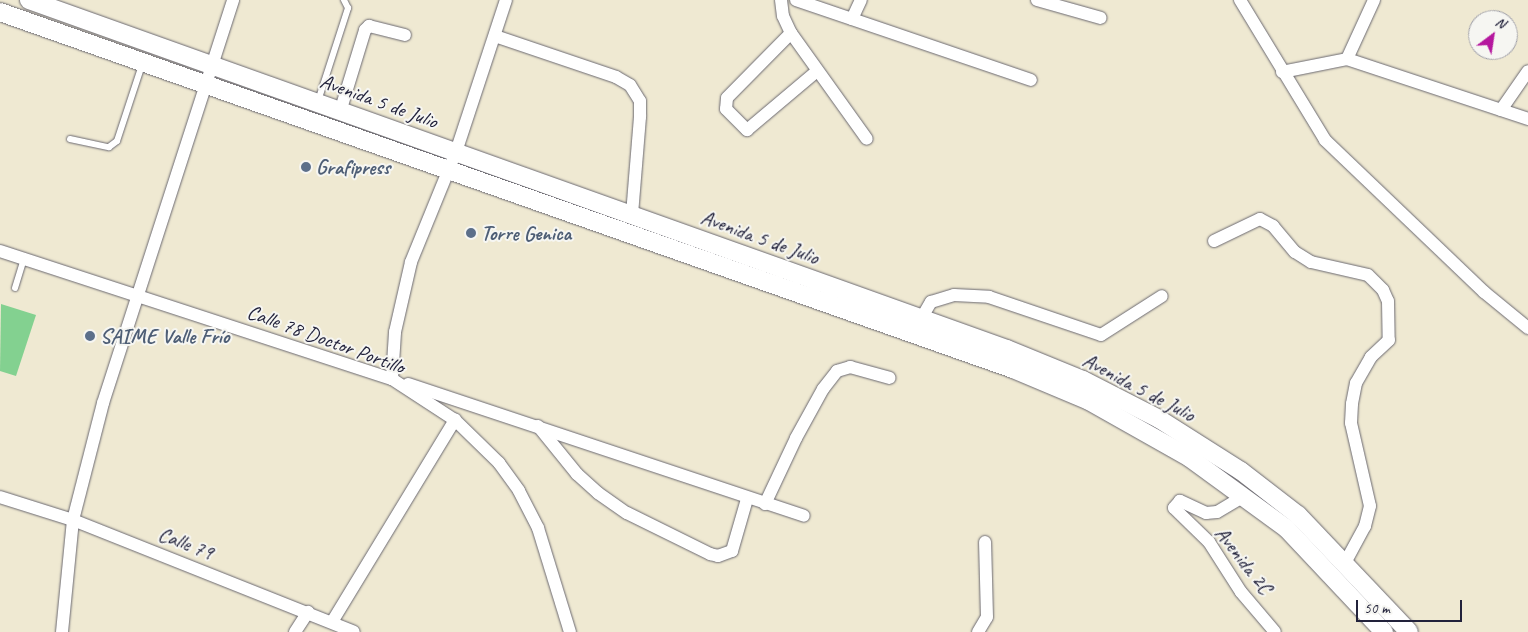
<!DOCTYPE html>
<html>
<head>
<meta charset="utf-8">
<style>
	body { margin:0 }
	#map { position:relative; width:1528px; height:632px; overflow:hidden; background:#efe9d2; font-family:Caveat,sans-serif }
	div>[style] { position:absolute }
	.green>* { inset:0; background:#83d190 }
	.roads { filter:drop-shadow(0 0 1px #6a6870) drop-shadow(0 0 1px #6a6870) }
	.service>* { height:6px; margin:-3px; padding:0 3px; transform-origin:3px; border-radius:3px; background:#fff }
	.minor>* { height:12px; margin:-6px; padding:0 6px; transform-origin:6px; border-radius:6px; background:#fff }
	.secondary>* { height:18px; margin:-9px; padding:0 9px; transform-origin:9px; border-radius:9px; background:#fff }
	.dots>* { width:14px; height:14px; translate:-50% -50%; box-sizing:border-box; border:2px solid #f6f6f2; border-radius:50% }
	span { translate:-50% -50%; white-space:nowrap; text-align:center; line-height:1.15; -webkit-text-stroke:4px #f6f6f2; paint-order:stroke }
	.street-label { font-size:21px; color:#22223b }
	.service-label { font-size:21px; color:#4e5e75; font-weight:700 }
	.left { translate:0 -50%; text-align:left }
	.north { position:absolute; left:1468px; top:10px; width:50px; height:50px; box-sizing:border-box; background:#f6f6f2; border:1px solid #a1a1a9; border-radius:50%; rotate:31deg; font-size:14px; font-weight:700; line-height:20px; text-align:center; color:#22223b }
	.north::after { content:''; display:block; margin:auto; width:18px; height:22px; background:#b5179e; clip-path:polygon(50% 0,100% 100%,50% 72%,0 100%) }
	.scale { position:absolute; left:1356px; top:600px; width:106px; height:22px; box-sizing:border-box; border:2px solid #22223b; border-top:0; padding-left:6px; font-size:15px; line-height:18px; white-space:nowrap; color:#22223b; -webkit-text-stroke:4px #f6f6f2; paint-order:stroke }
</style>
</head>
<body>
<div id="map">
	<div class="green">
		<div style="clip-path:polygon(1px 304px,36px 315px,16px 376px,0 371px)"></div>
	</div>
	<div class="roads">
		<div class="service">
			<div style="left:318px;top:101px;width:98px;rotate:-72.1deg"></div>
			<div style="left:348px;top:8px;width:9px;rotate:-117deg"></div>
			<div style="left:70px;top:139px;width:40px;rotate:12deg"></div>
			<div style="left:109px;top:147px;width:10px;rotate:-37deg"></div>
			<div style="left:117px;top:141px;width:80px;rotate:-71.8deg"></div>
			<div style="left:15px;top:288px;width:30px;rotate:-73deg"></div>
		</div>
		<div class="minor">
			<div style="left:781px;top:0;width:16px;rotate:83deg"></div>
			<div style="left:783px;top:16px;width:19px;rotate:65deg"></div>
			<div style="left:791px;top:33px;width:130px;rotate:54.4deg"></div>
			<div style="left:796px;top:0;width:248px;rotate:18.8deg"></div>
			<div style="left:1037px;top:0;width:66px;rotate:15.7deg"></div>
			<div style="left:1240px;top:0;width:164px;rotate:58.7deg"></div>
			<div style="left:1325px;top:140px;width:220px;rotate:43.7deg"></div>
			<div style="left:1484px;top:292px;width:57px;rotate:39.3deg"></div>
			<div style="left:852px;top:19px;width:21px;rotate:-65deg"></div>
			<div style="left:791px;top:33px;width:91px;rotate:134.6deg"></div>
			<div style="left:727px;top:98px;width:11px;rotate:95deg"></div>
			<div style="left:726px;top:109px;width:30px;rotate:45deg"></div>
			<div style="left:747px;top:130px;width:92px;rotate:-40.1deg"></div>
			<div style="left:495px;top:36px;width:128px;rotate:18.7deg"></div>
			<div style="left:616px;top:77px;width:16px;rotate:30deg"></div>
			<div style="left:630px;top:85px;width:19px;rotate:58deg"></div>
			<div style="left:640px;top:101px;width:16px;rotate:90deg"></div>
			<div style="left:640px;top:117px;width:98px;rotate:94.7deg"></div>
			<div style="left:1347px;top:59px;width:65px;rotate:-65.4deg"></div>
			<div style="left:1282px;top:72px;width:66px;rotate:-11.3deg"></div>
			<div style="left:1347px;top:59px;width:191px;rotate:18.3deg"></div>
			<div style="left:1501px;top:110px;width:47px;rotate:-55.3deg"></div>
			<div style="left:340px;top:112px;width:86px;rotate:-73deg"></div>
			<div style="left:365px;top:30px;width:6px;rotate:-45deg"></div>
			<div style="left:369px;top:26px;width:37px;rotate:14deg"></div>
			<div style="left:1214px;top:241px;width:51px;rotate:-25.6deg"></div>
			<div style="left:1260px;top:219px;width:15px;rotate:28deg"></div>
			<div style="left:1273px;top:226px;width:34px;rotate:50deg"></div>
			<div style="left:1295px;top:252px;width:19px;rotate:32deg"></div>
			<div style="left:1311px;top:262px;width:58px;rotate:12.8deg"></div>
			<div style="left:1368px;top:275px;width:21px;rotate:45deg"></div>
			<div style="left:1383px;top:290px;width:12px;rotate:66deg"></div>
			<div style="left:1388px;top:301px;width:39px;rotate:89deg"></div>
			<div style="left:1389px;top:340px;width:25px;rotate:137deg"></div>
			<div style="left:1371px;top:357px;width:30px;rotate:120deg"></div>
			<div style="left:1356px;top:383px;width:21px;rotate:101deg"></div>
			<div style="left:1352px;top:404px;width:19px;rotate:93deg"></div>
			<div style="left:1351px;top:423px;width:85px;rotate:77.1deg"></div>
			<div style="left:1370px;top:506px;width:21px;rotate:104deg"></div>
			<div style="left:1365px;top:526px;width:42px;rotate:118.4deg"></div>
			<div style="left:0;top:251px;width:412px;rotate:18.1deg"></div>
			<div style="left:392px;top:379px;width:75px;rotate:33.1deg"></div>
			<div style="left:455px;top:420px;width:62px;rotate:44.3deg"></div>
			<div style="left:499px;top:463px;width:34px;rotate:54deg"></div>
			<div style="left:519px;top:491px;width:42px;rotate:62.8deg"></div>
			<div style="left:538px;top:528px;width:109px;rotate:72.9deg"></div>
			<div style="left:921px;top:319px;width:20px;rotate:-60deg"></div>
			<div style="left:931px;top:302px;width:24px;rotate:-17deg"></div>
			<div style="left:954px;top:295px;width:35px;rotate:3deg"></div>
			<div style="left:989px;top:297px;width:118px;rotate:18.7deg"></div>
			<div style="left:1101px;top:335px;width:72px;rotate:-32.6deg"></div>
			<div style="left:392px;top:379px;width:47px;rotate:-86.3deg"></div>
			<div style="left:395px;top:332px;width:72px;rotate:-77.1deg"></div>
			<div style="left:411px;top:262px;width:119px;rotate:-67.8deg"></div>
			<div style="left:456px;top:152px;width:160px;rotate:-71.8deg"></div>
			<div style="left:408px;top:384px;width:417px;rotate:18.4deg"></div>
			<div style="left:538px;top:426px;width:62px;rotate:50.9deg"></div>
			<div style="left:577px;top:474px;width:28px;rotate:42deg"></div>
			<div style="left:598px;top:493px;width:35px;rotate:35deg"></div>
			<div style="left:627px;top:513px;width:93px;rotate:26.3deg"></div>
			<div style="left:710px;top:554px;width:8px;rotate:14deg"></div>
			<div style="left:718px;top:556px;width:15px;rotate:-20deg"></div>
			<div style="left:732px;top:551px;width:54px;rotate:-73.9deg"></div>
			<div style="left:1244px;top:496px;width:31px;rotate:149deg"></div>
			<div style="left:1217px;top:512px;width:11px;rotate:175deg"></div>
			<div style="left:1206px;top:513px;width:29px;rotate:-155deg"></div>
			<div style="left:1180px;top:501px;width:9px;rotate:131deg"></div>
			<div style="left:1174px;top:508px;width:49px;rotate:44.2deg"></div>
			<div style="left:1209px;top:542px;width:59px;rotate:57.4deg"></div>
			<div style="left:1241px;top:592px;width:52px;rotate:49.6deg"></div>
			<div style="left:0;top:497px;width:77px;rotate:17.5deg"></div>
			<div style="left:73px;top:520px;width:302px;rotate:21.7deg"></div>
			<div style="left:765px;top:504px;width:73px;rotate:-64.8deg"></div>
			<div style="left:796px;top:438px;width:56px;rotate:-61.1deg"></div>
			<div style="left:823px;top:389px;width:23px;rotate:-52deg"></div>
			<div style="left:837px;top:371px;width:14px;rotate:-17deg"></div>
			<div style="left:850px;top:367px;width:41px;rotate:15.4deg"></div>
			<div style="left:332px;top:622px;width:237px;rotate:-58.7deg"></div>
			<div style="left:62px;top:632px;width:113px;rotate:-84.4deg"></div>
			<div style="left:73px;top:520px;width:121px;rotate:-75.6deg"></div>
			<div style="left:103px;top:403px;width:423px;rotate:-72.1deg"></div>
			<div style="left:295px;top:632px;width:24px;rotate:-57deg"></div>
			<div style="left:978px;top:632px;width:17px;rotate:-59deg"></div>
			<div style="left:987px;top:617px;width:75px;rotate:-91.5deg"></div>
		</div>
		<div class="secondary">
			<div style="left:29px;top:0;width:1038px;rotate:19.64deg"></div>
			<div style="left:1007px;top:349px;width:82px;rotate:22.2deg"></div>
			<div style="left:1083px;top:380px;width:85px;rotate:27.2deg"></div>
			<div style="left:1159px;top:419px;width:97px;rotate:32.4deg"></div>
			<div style="left:1241px;top:471px;width:72px;rotate:37.7deg"></div>
			<div style="left:1298px;top:515px;width:161px;rotate:46.5deg"></div>
			<div style="left:0;top:12px;width:1074px;rotate:19.41deg"></div>
			<div style="left:1013px;top:369px;width:82px;rotate:22.8deg"></div>
			<div style="left:1089px;top:401px;width:116px;rotate:29.4deg"></div>
			<div style="left:1190px;top:458px;width:119px;rotate:36.1deg"></div>
			<div style="left:1286px;top:528px;width:143px;rotate:46.7deg"></div>
		</div>
	</div>
	<div class="dots">
		<div style="left:306px;top:167px;background:#5c6f8a"></div>
		<div style="left:471px;top:233px;background:#5c6f8a"></div>
		<div style="left:90px;top:336px;background:#5c6f8a"></div>
	</div>
	<div class="street-label">
		<span style="left:379px;top:101px;rotate:20deg">Avenida 5 de Julio</span>
		<span style="left:760px;top:237px;rotate:20deg">Avenida 5 de Julio</span>
		<span style="left:326px;top:339px;rotate:20deg">Calle 78 Doctor Portillo</span>
		<span style="left:1139px;top:387px;rotate:28deg">Avenida 5 de Julio</span>
		<span style="left:186px;top:543px;rotate:21deg">Calle 79</span>
		<span style="left:1244px;top:560px;rotate:52deg">Avenida 2C</span>
	</div>
	<div class="service-label">
		<span class="left" style="left:316px;top:167px">Grafipress</span>
		<span class="left" style="left:481px;top:233px">Torre Genica</span>
		<span class="left" style="left:100px;top:336px">SAIME Valle Frío</span>
	</div>
	<div class="north">N</div>
	<div class="scale">50 m</div>
</div>
</body>
</html>
